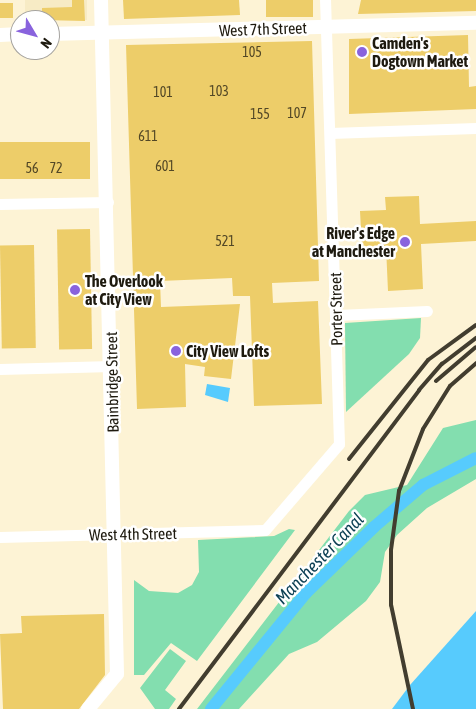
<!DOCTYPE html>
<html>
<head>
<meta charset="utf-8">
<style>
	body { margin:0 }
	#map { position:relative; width:476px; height:709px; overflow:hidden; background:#fdf3d5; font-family:"Asap Condensed",sans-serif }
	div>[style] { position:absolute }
	.built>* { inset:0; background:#f7ebc5; transform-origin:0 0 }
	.green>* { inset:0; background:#83deaf }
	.water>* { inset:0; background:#57cbfd }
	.canal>* { height:12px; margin:-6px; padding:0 6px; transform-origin:6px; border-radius:6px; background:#57cbfd }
	.building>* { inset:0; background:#edcd69; transform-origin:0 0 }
	.minor>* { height:11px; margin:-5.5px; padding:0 5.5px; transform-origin:5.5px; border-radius:5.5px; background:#fff }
	.tertiary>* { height:14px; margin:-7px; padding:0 7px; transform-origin:7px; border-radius:7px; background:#fff }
	.rail>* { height:4px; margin:-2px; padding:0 2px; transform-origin:2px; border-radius:2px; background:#423d2f }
	.dots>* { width:14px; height:14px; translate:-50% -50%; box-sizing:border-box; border:2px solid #fff; border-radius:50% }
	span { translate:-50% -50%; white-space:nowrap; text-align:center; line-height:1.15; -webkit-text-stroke:5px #fff; paint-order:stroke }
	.number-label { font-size:14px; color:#524726 }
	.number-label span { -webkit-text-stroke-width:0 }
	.street-label { font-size:16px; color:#1e1a0f }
	.poi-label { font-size:16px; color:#1e1a0f; font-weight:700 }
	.left { translate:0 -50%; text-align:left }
	.right { translate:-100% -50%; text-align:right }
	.water-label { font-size:18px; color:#0e4155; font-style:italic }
	.north { position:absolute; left:10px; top:10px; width:50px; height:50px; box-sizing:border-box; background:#fff; border:1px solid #a5a39f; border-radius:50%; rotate:127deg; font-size:14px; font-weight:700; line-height:20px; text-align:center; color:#1e1a0f }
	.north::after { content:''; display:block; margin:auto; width:18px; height:22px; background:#8963dd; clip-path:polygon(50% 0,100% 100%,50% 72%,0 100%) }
</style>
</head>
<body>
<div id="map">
	<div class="built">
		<div style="left:25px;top:0;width:62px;height:20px"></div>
	</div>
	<div class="green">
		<div style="clip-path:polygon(421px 318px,420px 338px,409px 354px,346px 412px,345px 323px)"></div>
		<div style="clip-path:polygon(476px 420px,476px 479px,427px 508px,397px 535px,385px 552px,380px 582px,366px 601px,317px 642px,289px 654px,239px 709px,197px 709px,349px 511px,365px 495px,407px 485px,443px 428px)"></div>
		<div style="clip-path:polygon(289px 529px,295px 530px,197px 661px,171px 643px,144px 675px,134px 675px,134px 580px,149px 591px,178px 593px,192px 585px,199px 572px,198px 540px,274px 536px)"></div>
		<div style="clip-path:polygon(170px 649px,186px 661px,165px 690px,176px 699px,169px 709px,155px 709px,140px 688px)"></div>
	</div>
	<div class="water">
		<div style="clip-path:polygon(207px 384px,230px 388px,228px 402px,205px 395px)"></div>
		<div style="clip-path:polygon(476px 611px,476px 709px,392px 709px,410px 685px)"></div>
	</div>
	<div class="canal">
		<div style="left:211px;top:709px;width:150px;rotate:-50.7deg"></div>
		<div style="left:306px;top:593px;width:95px;rotate:-44.1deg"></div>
		<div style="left:374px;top:527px;width:65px;rotate:-40.6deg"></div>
		<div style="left:423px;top:485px;width:59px;rotate:-27deg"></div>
	</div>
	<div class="building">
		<div style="clip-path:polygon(72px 0,84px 0,85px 21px,42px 20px,42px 8px,72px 7px)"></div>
		<div style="clip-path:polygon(123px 0,239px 0,240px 15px,124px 19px)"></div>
		<div style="left:266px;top:0;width:47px;height:17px"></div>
		<div style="clip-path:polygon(361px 0,476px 0,476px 11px,358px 14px)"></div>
		<div style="left:0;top:3px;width:13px;height:15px"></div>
		<div style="clip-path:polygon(468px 35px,469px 87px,476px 86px,476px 109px,349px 114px,349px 39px)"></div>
		<div style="clip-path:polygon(312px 41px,319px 281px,272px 283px,273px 303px,318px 301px,322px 404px,254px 406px,250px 296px,233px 296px,232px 278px,160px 281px,161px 307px,240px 304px,231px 379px,204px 376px,205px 367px,185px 364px,186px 407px,137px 409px,126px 45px)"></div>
		<div style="left:90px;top:142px;width:37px;height:90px;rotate:90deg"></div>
		<div style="clip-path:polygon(419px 196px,420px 224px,476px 221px,476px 241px,421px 244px,423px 289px,388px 291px,386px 247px,362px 248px,360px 211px,386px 210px,385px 197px)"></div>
		<div style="left:90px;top:229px;width:120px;height:33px;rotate:89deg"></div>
		<div style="left:34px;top:245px;width:103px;height:34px;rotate:89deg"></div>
		<div style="clip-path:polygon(104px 614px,105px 675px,79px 709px,3px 709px,0 634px,22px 633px,21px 616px)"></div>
	</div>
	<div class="minor">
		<div style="left:330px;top:133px;width:146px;rotate:-2deg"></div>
		<div style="left:0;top:204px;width:108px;rotate:-1.1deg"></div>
		<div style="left:337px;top:315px;width:90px;rotate:-2.5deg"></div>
		<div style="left:0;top:369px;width:112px;rotate:-1.5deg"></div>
		<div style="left:0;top:537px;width:265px;rotate:-1.5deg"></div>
		<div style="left:265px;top:530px;width:113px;rotate:-49.3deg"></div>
		<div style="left:339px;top:444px;width:444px;rotate:-91.8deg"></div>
	</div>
	<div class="tertiary">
		<div style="left:50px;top:34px;width:426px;rotate:-1.5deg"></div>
		<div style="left:0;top:35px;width:20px;rotate:-3deg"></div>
		<div style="left:88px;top:709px;width:45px;rotate:-50.4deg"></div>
		<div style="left:117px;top:674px;width:674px;rotate:-91.36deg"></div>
	</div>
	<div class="rail">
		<div style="left:436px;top:381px;width:52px;rotate:-40.4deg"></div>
		<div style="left:349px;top:459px;width:127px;rotate:-51.4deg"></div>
		<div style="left:428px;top:360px;width:59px;rotate:-36.1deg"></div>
		<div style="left:179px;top:709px;width:399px;rotate:-53deg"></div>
		<div style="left:419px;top:390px;width:35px;rotate:-49deg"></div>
		<div style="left:442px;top:364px;width:43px;rotate:-37.4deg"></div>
		<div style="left:413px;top:709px;width:106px;rotate:-101.9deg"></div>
		<div style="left:391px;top:605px;width:55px;rotate:-90deg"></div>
		<div style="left:391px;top:550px;width:60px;rotate:-82.3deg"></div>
		<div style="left:399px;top:491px;width:66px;rotate:-68.8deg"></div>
		<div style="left:423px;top:429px;width:51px;rotate:-57.9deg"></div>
		<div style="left:450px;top:386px;width:35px;rotate:-41deg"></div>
	</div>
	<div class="dots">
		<div style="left:362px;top:52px;background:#8963dd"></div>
		<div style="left:405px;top:242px;background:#8963dd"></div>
		<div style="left:75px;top:290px;background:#8963dd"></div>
		<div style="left:176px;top:351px;background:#8963dd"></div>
	</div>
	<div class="number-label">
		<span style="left:252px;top:52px">105</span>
		<span style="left:219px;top:91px">103</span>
		<span style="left:163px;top:92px">101</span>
		<span style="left:297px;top:113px">107</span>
		<span style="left:260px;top:114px">155</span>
		<span style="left:148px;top:136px">611</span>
		<span style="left:165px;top:166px">601</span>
		<span style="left:32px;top:168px">56</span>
		<span style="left:56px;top:168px">72</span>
		<span style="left:225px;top:241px">521</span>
	</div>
	<div class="street-label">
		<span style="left:263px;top:29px;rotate:-2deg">West 7th Street</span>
		<span style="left:336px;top:309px;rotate:-91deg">Porter Street</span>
		<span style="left:112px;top:382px;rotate:-91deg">Bainbridge Street</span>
		<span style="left:133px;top:534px;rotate:-1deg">West 4th Street</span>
	</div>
	<div class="poi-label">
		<span class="left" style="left:372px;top:52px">Camden's<br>Dogtown Market</span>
		<span class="right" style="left:395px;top:242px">River's Edge<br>at Manchester</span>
		<span class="left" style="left:85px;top:290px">The Overlook<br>at City View</span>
		<span class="left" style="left:186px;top:351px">City View Lofts</span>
	</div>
	<div class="water-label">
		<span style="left:320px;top:559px;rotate:-46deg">Manchester Canal</span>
	</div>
	<div class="north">N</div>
</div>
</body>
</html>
